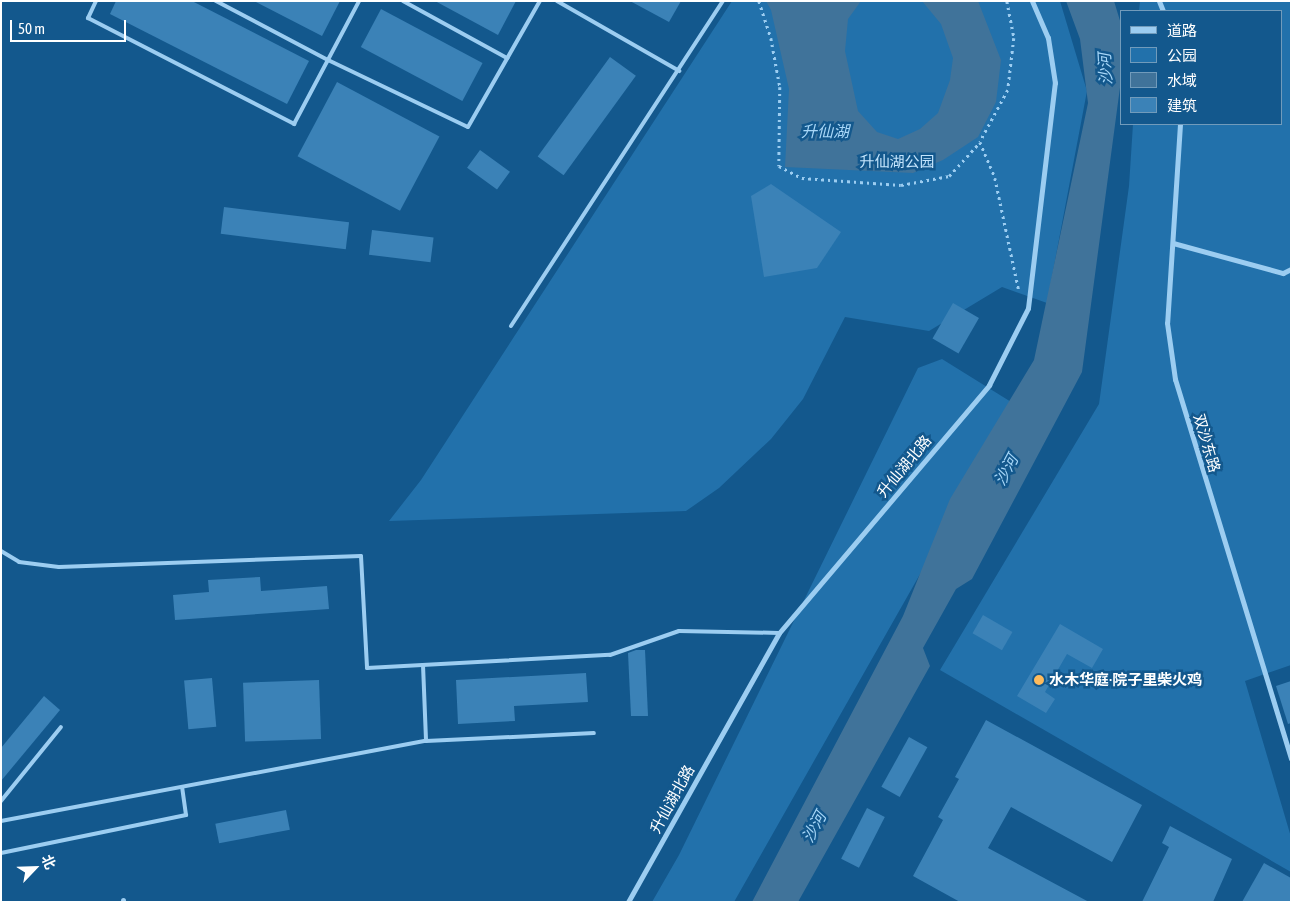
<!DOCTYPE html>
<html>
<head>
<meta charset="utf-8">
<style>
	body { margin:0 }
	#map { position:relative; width:1292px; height:903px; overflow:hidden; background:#13588d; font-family:"Asap Condensed","Noto Sans SC",sans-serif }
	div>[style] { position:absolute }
	.green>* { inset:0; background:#2271ab }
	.water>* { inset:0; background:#40739a }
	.building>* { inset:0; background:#3b82b7; transform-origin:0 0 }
	.path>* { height:2.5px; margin-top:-1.25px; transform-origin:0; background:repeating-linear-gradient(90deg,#9ccdf1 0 2.5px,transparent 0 6.5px) }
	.service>* { height:4px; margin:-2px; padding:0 2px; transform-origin:2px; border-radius:2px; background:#9ccdf1 }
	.minor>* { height:5px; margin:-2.5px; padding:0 2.5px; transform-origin:2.5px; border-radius:2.5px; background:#9ccdf1 }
	.dots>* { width:14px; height:14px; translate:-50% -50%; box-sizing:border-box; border:2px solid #13588d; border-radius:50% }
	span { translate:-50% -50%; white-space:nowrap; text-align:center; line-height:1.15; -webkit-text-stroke:5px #13588d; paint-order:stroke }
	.park-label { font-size:15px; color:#c3e4fc }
	.street-label { font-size:15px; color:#fff }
	.poi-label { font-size:15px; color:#fff; font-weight:700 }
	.left { translate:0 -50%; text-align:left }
	.water-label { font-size:16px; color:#a8d7f8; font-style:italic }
	.frame { position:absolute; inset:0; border:2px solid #fff; pointer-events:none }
	.legend { position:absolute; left:1120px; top:10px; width:162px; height:115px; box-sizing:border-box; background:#13588d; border:1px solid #719bbb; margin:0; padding:6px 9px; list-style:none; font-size:15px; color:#fff }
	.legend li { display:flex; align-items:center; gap:10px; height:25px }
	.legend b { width:25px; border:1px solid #719bbb }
	.north { position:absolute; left:10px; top:843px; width:50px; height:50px; -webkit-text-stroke:4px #13588d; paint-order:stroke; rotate:66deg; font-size:14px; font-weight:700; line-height:20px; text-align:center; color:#fff }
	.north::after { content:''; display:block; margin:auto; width:18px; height:22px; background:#fff; clip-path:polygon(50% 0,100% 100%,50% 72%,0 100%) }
	.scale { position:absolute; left:10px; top:20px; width:116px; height:22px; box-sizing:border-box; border:2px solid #fff; border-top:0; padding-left:6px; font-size:15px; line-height:18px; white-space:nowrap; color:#fff; -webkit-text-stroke:4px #13588d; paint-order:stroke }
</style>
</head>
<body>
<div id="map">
	<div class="green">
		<div style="clip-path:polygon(732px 1px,1060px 1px,1087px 91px,1047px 303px,1002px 287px,929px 331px,845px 317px,803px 399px,771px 439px,719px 488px,686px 511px,389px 521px,421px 480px)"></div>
		<div style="clip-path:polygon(1140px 1px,1291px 1px,1291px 665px,1245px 681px,1291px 837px,1291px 872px,940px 670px,1099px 404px,1129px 186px,1133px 124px,1281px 124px,1281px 11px,1139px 11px)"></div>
		<div style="clip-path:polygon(942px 359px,1016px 405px,734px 902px,652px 902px,679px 855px,918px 368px)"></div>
	</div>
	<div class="water">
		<div style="clip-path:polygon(766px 1px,861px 1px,848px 19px,845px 51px,858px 111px,877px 132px,898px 139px,920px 129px,938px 113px,950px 80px,953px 58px,941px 24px,922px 1px,978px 1px,1001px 60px,996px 102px,978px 137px,943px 160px,913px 173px,785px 167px,789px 89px,771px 10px)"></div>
		<div style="clip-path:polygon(1066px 1px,1114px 1px,1121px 24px,1121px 80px,1082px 372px,972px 579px,956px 589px,923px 648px,930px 666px,798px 902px,752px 902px,903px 616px,950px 499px,1034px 360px,1088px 103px,1080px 39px)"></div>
	</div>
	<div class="building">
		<div style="clip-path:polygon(116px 1px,192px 1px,309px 61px,287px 104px,110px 14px)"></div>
		<div style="clip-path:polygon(254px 1px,340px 1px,322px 36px)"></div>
		<div style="clip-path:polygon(435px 1px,516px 1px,498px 35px)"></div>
		<div style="clip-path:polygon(630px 1px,681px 1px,669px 22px)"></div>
		<div style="left:381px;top:9px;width:115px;height:43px;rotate:28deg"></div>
		<div style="left:610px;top:57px;width:32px;height:123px;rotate:36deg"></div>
		<div style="left:337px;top:82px;width:116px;height:84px;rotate:28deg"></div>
		<div style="left:480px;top:150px;width:37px;height:22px;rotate:36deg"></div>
		<div style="clip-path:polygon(771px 184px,841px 232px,817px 268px,764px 277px,751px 196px)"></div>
		<div style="left:224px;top:207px;width:126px;height:27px;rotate:7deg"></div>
		<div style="left:372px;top:230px;width:62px;height:25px;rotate:7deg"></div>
		<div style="left:953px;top:303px;width:30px;height:41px;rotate:30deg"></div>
		<div style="clip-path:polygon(260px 577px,261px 591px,327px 586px,329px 609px,175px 620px,173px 595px,209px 592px,208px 580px)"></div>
		<div style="left:983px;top:615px;width:34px;height:21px;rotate:30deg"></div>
		<div style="clip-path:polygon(1060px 624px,1103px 649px,1092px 668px,1067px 654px,1045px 692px,1055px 699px,1046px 713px,1017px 696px)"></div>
		<div style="clip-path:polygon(636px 650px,645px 650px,648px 716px,631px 716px,628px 653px)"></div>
		<div style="clip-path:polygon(586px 673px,588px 702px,514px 706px,515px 721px,458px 724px,456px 680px)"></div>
		<div style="left:212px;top:678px;width:49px;height:28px;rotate:85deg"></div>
		<div style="left:319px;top:680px;width:59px;height:76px;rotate:88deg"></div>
		<div style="clip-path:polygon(1291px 681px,1291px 723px,1288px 724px,1276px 686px)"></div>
		<div style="clip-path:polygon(44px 696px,60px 710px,1px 781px,1px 748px)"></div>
		<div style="clip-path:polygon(986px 720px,1142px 805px,1112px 862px,1011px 807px,988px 848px,1089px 902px,960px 902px,913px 876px,943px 820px,938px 817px,959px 779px,955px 777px)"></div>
		<div style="left:909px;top:737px;width:21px;height:57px;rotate:29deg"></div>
		<div style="left:867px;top:808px;width:20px;height:57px;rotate:27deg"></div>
		<div style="left:286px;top:810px;width:20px;height:72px;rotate:79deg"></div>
		<div style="clip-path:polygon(1170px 826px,1232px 859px,1213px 902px,1142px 902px,1169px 847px,1162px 843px)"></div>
		<div style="clip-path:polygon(1264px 863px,1291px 878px,1291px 902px,1242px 902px)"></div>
	</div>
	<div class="path">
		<div style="left:759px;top:1px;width:39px;rotate:72deg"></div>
		<div style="left:771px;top:38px;width:50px;rotate:79.6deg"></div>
		<div style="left:780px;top:87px;width:79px;rotate:90.7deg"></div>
		<div style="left:779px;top:166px;width:26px;rotate:28deg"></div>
		<div style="left:802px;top:178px;width:99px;rotate:4deg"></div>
		<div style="left:901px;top:185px;width:49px;rotate:-10.6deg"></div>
		<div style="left:949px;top:176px;width:46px;rotate:-47.6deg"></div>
		<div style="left:1007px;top:1px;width:38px;rotate:79deg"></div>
		<div style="left:1014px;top:38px;width:52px;rotate:96.6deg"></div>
		<div style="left:1008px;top:90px;width:59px;rotate:118.3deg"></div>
		<div style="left:980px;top:142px;width:39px;rotate:67deg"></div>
		<div style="left:995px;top:178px;width:116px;rotate:78deg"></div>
	</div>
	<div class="service">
		<div style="left:96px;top:1px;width:19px;rotate:115deg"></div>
		<div style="left:88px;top:18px;width:232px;rotate:27.2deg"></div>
		<div style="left:294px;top:124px;width:139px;rotate:-62.1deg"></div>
		<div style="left:216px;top:1px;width:127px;rotate:27.8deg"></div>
		<div style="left:328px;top:60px;width:155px;rotate:25.6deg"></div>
		<div style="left:468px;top:127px;width:145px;rotate:-60.3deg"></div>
		<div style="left:403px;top:1px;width:119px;rotate:28.7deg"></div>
		<div style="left:557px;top:1px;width:141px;rotate:29.8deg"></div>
		<div style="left:511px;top:326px;width:388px;rotate:-56.9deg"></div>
		<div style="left:1px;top:551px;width:21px;rotate:31deg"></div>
		<div style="left:19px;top:562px;width:40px;rotate:7.1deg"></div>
		<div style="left:59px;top:567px;width:302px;rotate:-2.1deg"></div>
		<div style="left:361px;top:556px;width:112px;rotate:86.9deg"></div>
		<div style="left:367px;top:668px;width:243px;rotate:-3.1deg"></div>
		<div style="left:610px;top:655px;width:73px;rotate:-19.2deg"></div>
		<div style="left:679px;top:631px;width:100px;rotate:1.1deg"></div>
		<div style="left:423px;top:665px;width:76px;rotate:87.7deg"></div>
		<div style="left:1px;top:801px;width:95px;rotate:-51deg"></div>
		<div style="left:1px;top:821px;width:432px;rotate:-10.7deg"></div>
		<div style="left:426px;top:741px;width:168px;rotate:-2.7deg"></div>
		<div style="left:1px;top:853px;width:189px;rotate:-11.6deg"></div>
		<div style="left:186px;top:815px;width:28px;rotate:-98deg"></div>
	</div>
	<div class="minor">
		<div style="left:1159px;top:1px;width:11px;rotate:68deg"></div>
		<div style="left:1180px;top:124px;width:199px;rotate:93.7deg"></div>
		<div style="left:1167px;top:323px;width:57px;rotate:81.9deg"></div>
		<div style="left:1175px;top:379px;width:397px;rotate:73deg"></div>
		<div style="left:1173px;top:243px;width:114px;rotate:15.3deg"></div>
		<div style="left:1283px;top:273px;width:9px;rotate:-27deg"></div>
		<div style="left:123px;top:902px;width:2px;rotate:-90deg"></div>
		<div style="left:628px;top:902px;width:308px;rotate:-60.7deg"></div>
		<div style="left:779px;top:633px;width:325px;rotate:-49.7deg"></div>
		<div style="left:989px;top:385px;width:86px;rotate:-63.1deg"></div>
		<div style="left:1028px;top:308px;width:227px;rotate:-83.2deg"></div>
		<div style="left:1055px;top:83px;width:46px;rotate:-98.8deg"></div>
		<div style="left:1048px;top:38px;width:40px;rotate:-113.4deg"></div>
	</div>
	<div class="dots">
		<div style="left:1039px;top:680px;background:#ffbb5c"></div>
	</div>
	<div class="park-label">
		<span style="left:897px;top:162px">升仙湖公园</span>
	</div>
	<div class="street-label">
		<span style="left:1207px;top:443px;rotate:74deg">双沙东路</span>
		<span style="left:904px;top:466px;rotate:-50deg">升仙湖北路</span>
		<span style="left:672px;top:799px;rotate:-61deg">升仙湖北路</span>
	</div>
	<div class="poi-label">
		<span class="left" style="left:1049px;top:680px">水木华庭·院子里柴火鸡</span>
	</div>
	<div class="water-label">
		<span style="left:1105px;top:69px;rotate:-93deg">沙河</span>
		<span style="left:825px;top:131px">升仙湖</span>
		<span style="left:1006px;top:470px;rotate:-62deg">沙河</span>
		<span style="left:814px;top:827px;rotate:-62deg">沙河</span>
	</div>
	<div class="frame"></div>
	<ul class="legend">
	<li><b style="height:6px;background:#9ccdf1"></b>道路</li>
	<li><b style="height:14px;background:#2271ab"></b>公园</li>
	<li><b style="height:14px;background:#40739a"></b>水域</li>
	<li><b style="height:14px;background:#3b82b7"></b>建筑</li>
	</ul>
	<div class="north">北</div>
	<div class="scale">50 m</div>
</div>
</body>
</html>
